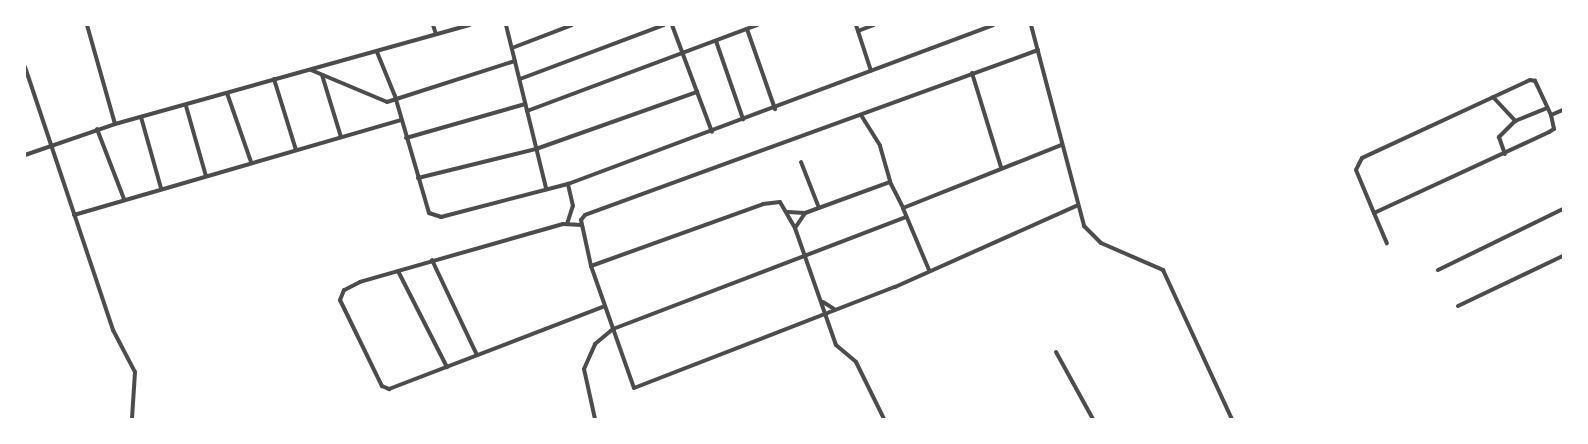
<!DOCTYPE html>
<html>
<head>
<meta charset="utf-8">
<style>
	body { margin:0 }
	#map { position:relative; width:1588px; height:444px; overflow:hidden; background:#fff; font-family:"PT Sans Narrow",sans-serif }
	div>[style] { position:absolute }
	.minor>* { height:4px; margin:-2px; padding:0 2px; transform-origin:2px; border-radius:2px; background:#4c4c4c }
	span { translate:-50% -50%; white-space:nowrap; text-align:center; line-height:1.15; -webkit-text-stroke:5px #fff; paint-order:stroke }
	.frame { position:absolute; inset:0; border:26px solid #fff; pointer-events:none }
</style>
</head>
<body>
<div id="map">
	<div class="minor">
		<div style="left:87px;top:25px;width:103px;rotate:74.2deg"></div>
		<div style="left:433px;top:25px;width:9px;rotate:72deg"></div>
		<div style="left:506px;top:25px;width:168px;rotate:76.2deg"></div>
		<div style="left:672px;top:25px;width:114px;rotate:69.5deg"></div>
		<div style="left:856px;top:25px;width:48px;rotate:71.9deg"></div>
		<div style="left:1031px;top:25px;width:208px;rotate:75.2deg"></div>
		<div style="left:1084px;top:226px;width:24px;rotate:45deg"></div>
		<div style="left:1101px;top:243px;width:68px;rotate:23.5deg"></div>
		<div style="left:1163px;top:270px;width:164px;rotate:65.2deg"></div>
		<div style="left:747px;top:29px;width:85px;rotate:70.7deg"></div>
		<div style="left:858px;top:31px;width:17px;rotate:-21deg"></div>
		<div style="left:716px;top:41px;width:83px;rotate:70.9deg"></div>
		<div style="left:512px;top:48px;width:64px;rotate:-21deg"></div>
		<div style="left:1038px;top:50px;width:482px;rotate:160deg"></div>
		<div style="left:585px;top:215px;width:6px;rotate:129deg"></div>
		<div style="left:581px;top:220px;width:47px;rotate:77.7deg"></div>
		<div style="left:591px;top:266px;width:129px;rotate:70.6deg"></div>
		<div style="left:634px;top:388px;width:280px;rotate:-21.2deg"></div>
		<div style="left:895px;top:287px;width:198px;rotate:-24.1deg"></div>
		<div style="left:377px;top:52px;width:48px;rotate:67.8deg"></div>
		<div style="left:395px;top:96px;width:122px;rotate:73.8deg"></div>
		<div style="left:429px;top:213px;width:13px;rotate:18deg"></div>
		<div style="left:441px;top:217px;width:131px;rotate:-14.6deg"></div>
		<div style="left:568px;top:184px;width:454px;rotate:-20.5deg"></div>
		<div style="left:25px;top:67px;width:277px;rotate:71.5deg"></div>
		<div style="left:113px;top:330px;width:47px;rotate:62.4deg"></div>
		<div style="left:135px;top:372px;width:47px;rotate:93.7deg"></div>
		<div style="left:311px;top:70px;width:82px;rotate:22.8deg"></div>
		<div style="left:387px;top:102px;width:134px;rotate:-17.8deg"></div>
		<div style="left:972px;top:73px;width:98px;rotate:72.9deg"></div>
		<div style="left:322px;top:75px;width:65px;rotate:73deg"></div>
		<div style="left:274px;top:79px;width:74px;rotate:72.8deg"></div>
		<div style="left:520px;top:79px;width:154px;rotate:-20.6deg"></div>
		<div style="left:227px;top:93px;width:73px;rotate:70.8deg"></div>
		<div style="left:1493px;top:97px;width:33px;rotate:47deg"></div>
		<div style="left:1515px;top:121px;width:23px;rotate:135deg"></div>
		<div style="left:1499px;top:137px;width:18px;rotate:71deg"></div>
		<div style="left:186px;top:106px;width:73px;rotate:74.1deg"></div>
		<div style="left:527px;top:111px;width:246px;rotate:-20.5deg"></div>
		<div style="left:861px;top:115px;width:36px;rotate:58deg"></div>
		<div style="left:880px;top:146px;width:37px;rotate:74deg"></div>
		<div style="left:1551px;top:115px;width:38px;rotate:-115deg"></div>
		<div style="left:1535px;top:81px;width:5px;rotate:-169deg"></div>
		<div style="left:1530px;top:80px;width:185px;rotate:155.1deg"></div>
		<div style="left:1362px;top:158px;width:13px;rotate:117deg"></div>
		<div style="left:1356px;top:170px;width:47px;rotate:67.3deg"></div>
		<div style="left:1374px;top:213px;width:193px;rotate:-24.8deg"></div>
		<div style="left:1549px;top:132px;width:6px;rotate:-31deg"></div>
		<div style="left:1554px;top:129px;width:14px;rotate:-102deg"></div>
		<div style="left:1551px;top:115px;width:13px;rotate:-23deg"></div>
		<div style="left:141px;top:117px;width:74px;rotate:74.3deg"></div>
		<div style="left:1515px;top:121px;width:35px;rotate:-22deg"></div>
		<div style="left:97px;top:129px;width:75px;rotate:68.9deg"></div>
		<div style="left:406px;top:138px;width:124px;rotate:-15.9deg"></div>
		<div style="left:25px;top:155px;width:95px;rotate:-19deg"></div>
		<div style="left:115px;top:124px;width:368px;rotate:-15.6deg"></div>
		<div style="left:801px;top:162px;width:49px;rotate:68.6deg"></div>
		<div style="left:418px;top:178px;width:122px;rotate:-13.8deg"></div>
		<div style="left:536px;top:149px;width:171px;rotate:-19.5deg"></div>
		<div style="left:788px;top:212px;width:17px;rotate:3deg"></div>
		<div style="left:805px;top:213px;width:90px;rotate:-20deg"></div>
		<div style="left:890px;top:182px;width:29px;rotate:63deg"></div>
		<div style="left:1374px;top:213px;width:33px;rotate:67deg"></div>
		<div style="left:74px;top:215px;width:341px;rotate:-16.2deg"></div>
		<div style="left:567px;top:224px;width:19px;rotate:-72deg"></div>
		<div style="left:573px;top:206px;width:23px;rotate:-103deg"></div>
		<div style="left:582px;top:225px;width:19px;rotate:-177deg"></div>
		<div style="left:563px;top:224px;width:211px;rotate:164.1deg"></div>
		<div style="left:360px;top:282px;width:18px;rotate:153deg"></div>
		<div style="left:344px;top:290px;width:11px;rotate:112deg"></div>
		<div style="left:340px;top:300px;width:96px;rotate:64deg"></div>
		<div style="left:382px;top:386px;width:8px;rotate:23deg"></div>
		<div style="left:389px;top:389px;width:229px;rotate:-21deg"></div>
		<div style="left:795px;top:228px;width:18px;rotate:-56deg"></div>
		<div style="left:432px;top:260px;width:105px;rotate:64.7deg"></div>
		<div style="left:591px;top:266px;width:183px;rotate:-19.8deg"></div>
		<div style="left:763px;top:204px;width:17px;rotate:-7deg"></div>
		<div style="left:780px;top:202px;width:30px;rotate:60deg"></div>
		<div style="left:795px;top:228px;width:124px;rotate:70.7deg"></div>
		<div style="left:836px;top:345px;width:26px;rotate:40deg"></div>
		<div style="left:856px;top:362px;width:64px;rotate:63.8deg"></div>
		<div style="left:929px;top:270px;width:67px;rotate:-112.8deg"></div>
		<div style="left:903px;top:208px;width:170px;rotate:-21.7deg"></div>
		<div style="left:1438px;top:270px;width:139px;rotate:-26deg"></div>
		<div style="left:398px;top:271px;width:108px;rotate:63deg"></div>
		<div style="left:823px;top:302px;width:13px;rotate:32deg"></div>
		<div style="left:1458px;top:306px;width:116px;rotate:-25.5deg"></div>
		<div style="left:1056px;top:352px;width:77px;rotate:61.1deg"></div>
		<div style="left:595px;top:419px;width:51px;rotate:-102.4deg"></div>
		<div style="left:584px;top:369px;width:27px;rotate:-66deg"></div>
		<div style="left:595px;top:344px;width:23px;rotate:-40deg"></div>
		<div style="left:613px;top:329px;width:314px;rotate:-20.9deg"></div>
	</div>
	<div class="frame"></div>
</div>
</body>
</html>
